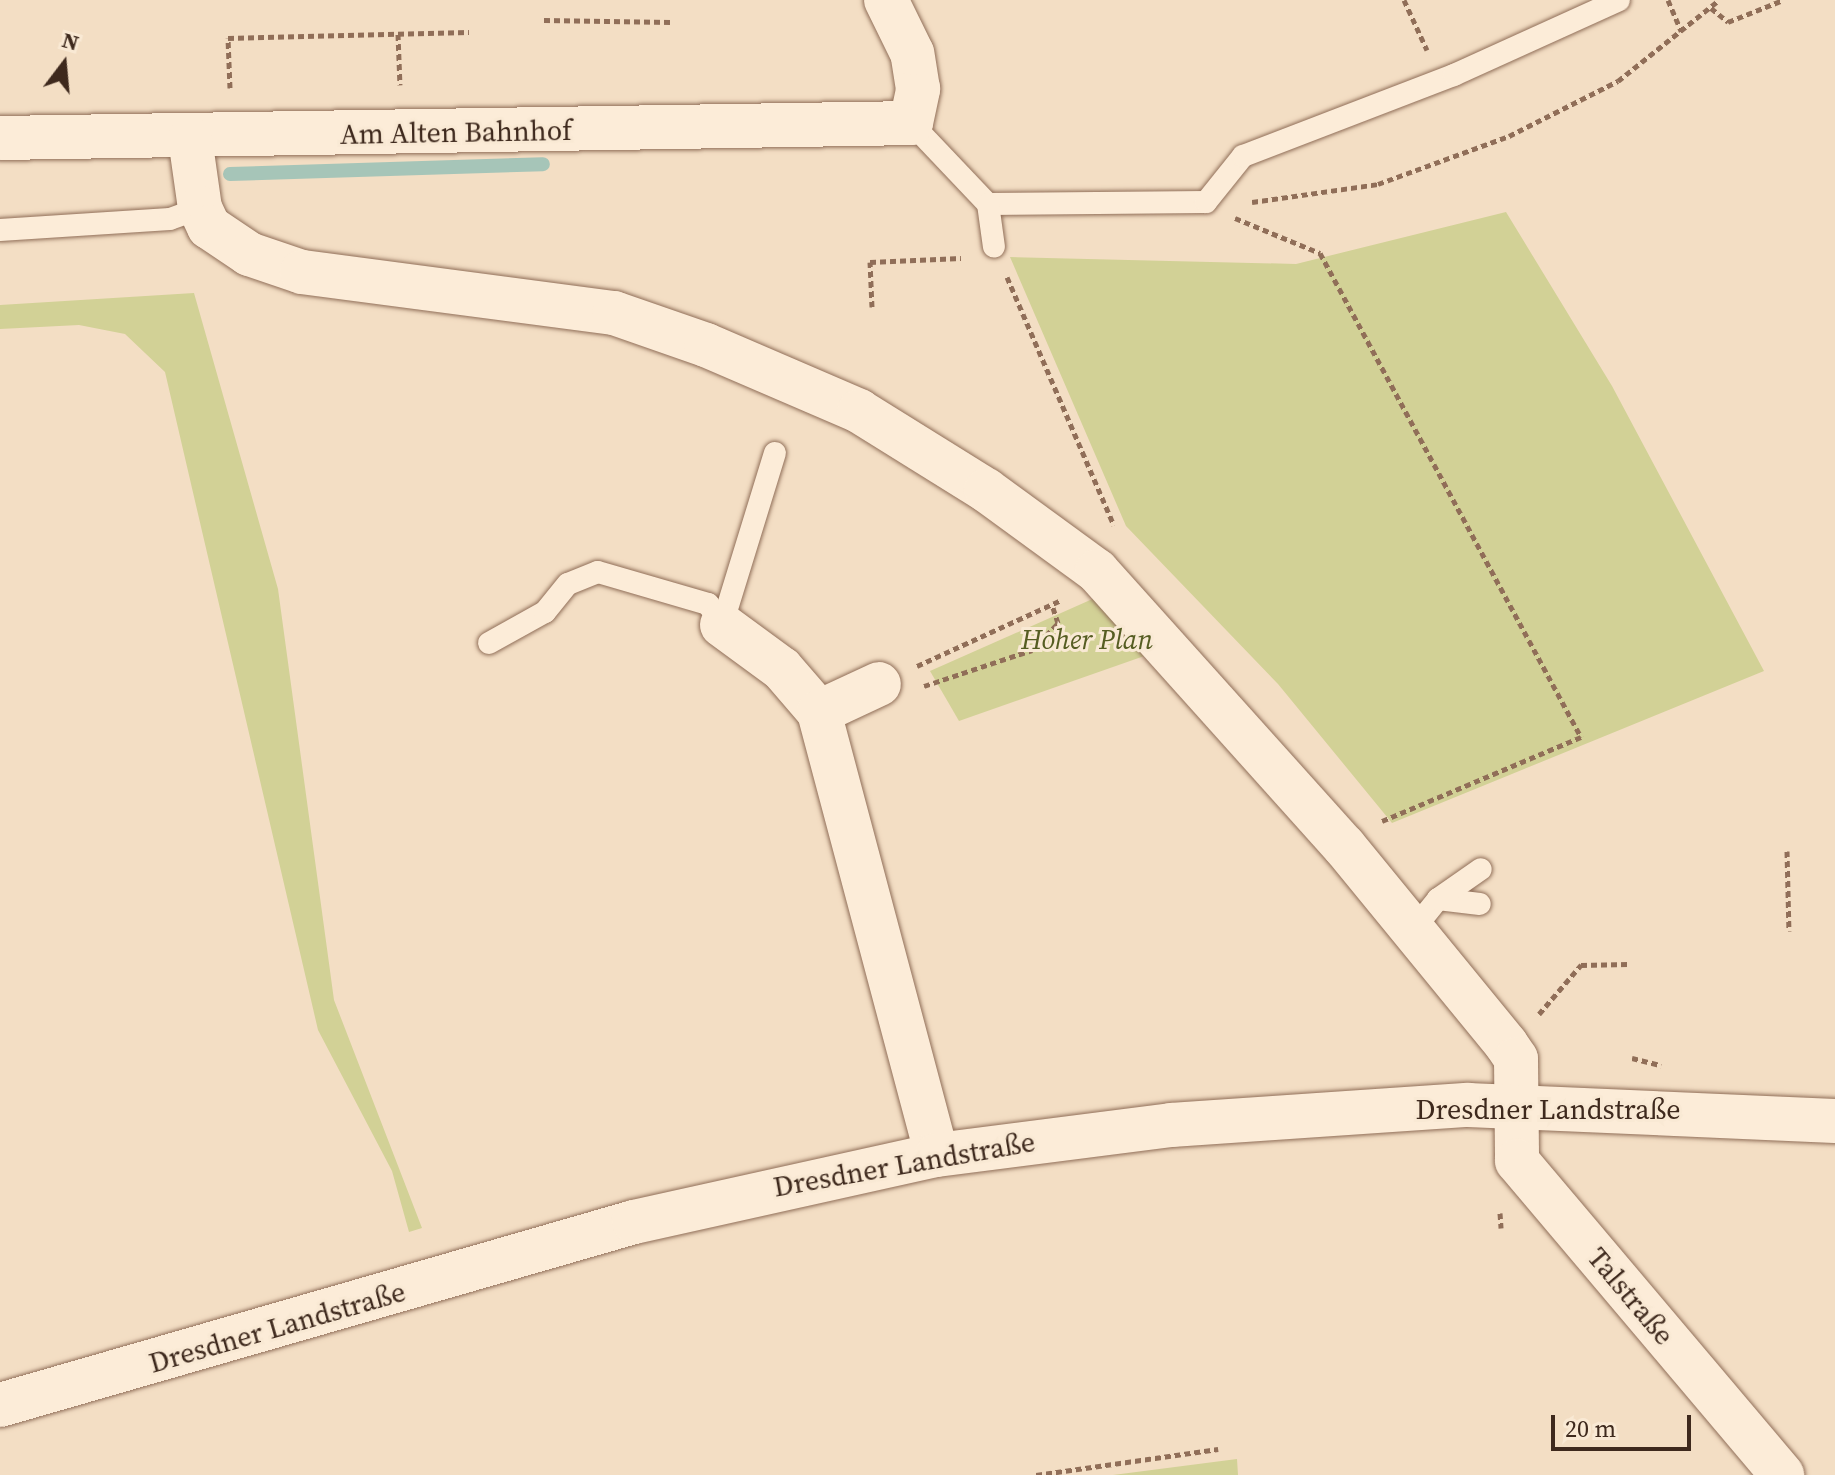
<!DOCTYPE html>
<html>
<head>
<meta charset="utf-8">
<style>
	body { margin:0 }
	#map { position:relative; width:1835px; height:1475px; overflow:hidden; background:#f3dec4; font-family:"Source Serif 4",serif }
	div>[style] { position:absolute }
	.green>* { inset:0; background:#d2d196 }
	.stream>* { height:14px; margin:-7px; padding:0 7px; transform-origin:7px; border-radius:7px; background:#a6c5b8 }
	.path>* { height:5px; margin-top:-2.5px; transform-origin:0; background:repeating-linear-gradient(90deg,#906e58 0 6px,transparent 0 10px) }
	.roads { filter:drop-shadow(0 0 2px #906e58) drop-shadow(0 0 2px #906e58) }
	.lane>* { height:22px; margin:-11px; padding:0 11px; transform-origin:11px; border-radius:11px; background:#fcecd8 }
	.street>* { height:44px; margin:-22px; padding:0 22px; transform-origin:22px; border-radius:22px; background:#fcecd8 }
	.secondary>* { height:44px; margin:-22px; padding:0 22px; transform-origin:22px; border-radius:22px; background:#fcecd8 }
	span { translate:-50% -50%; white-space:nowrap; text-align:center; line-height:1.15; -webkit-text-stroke:6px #f9e9d4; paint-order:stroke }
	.street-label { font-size:28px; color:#3e291d }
	.park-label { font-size:28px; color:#565d22; font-style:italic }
	.north { position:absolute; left:24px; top:24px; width:80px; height:80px; -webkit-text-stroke:6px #f9e9d4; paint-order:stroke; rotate:16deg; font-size:22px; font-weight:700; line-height:32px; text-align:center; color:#3e291d }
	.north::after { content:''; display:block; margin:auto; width:28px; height:36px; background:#3e291d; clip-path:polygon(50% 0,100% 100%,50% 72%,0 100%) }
	.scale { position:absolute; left:1551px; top:1415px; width:140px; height:36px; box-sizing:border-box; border:4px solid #3e291d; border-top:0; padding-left:10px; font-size:24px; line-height:28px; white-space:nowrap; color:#3e291d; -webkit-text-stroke:6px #f9e9d4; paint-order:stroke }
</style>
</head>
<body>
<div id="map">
	<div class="green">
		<div style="clip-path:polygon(1506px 212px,1612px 386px,1764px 671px,1392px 823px,1278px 684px,1126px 526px,1010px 257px,1296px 264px)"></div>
		<div style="clip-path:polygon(194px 293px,278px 589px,334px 1000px,422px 1228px,409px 1232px,392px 1171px,318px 1030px,165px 372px,125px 334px,79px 325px,0 329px,0 305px)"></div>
		<div style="clip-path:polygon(1097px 597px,1150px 654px,959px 721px,930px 671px)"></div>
		<div style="clip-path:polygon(1237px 1459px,1238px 1475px,1113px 1475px)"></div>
	</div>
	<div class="stream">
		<div style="left:230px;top:174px;width:313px;rotate:-1.8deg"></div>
	</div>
	<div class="path">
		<div style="left:1404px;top:0;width:55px;rotate:65.3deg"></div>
		<div style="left:1668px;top:0;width:34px;rotate:67deg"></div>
		<div style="left:1711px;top:8px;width:22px;rotate:39deg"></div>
		<div style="left:1728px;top:22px;width:59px;rotate:-21.8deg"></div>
		<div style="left:544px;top:20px;width:127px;rotate:0.9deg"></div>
		<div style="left:398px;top:34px;width:51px;rotate:87.8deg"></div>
		<div style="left:230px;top:88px;width:50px;rotate:-92.3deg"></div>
		<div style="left:228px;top:38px;width:241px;rotate:-1.4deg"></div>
		<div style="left:1252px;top:202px;width:127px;rotate:-8.1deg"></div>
		<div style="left:1378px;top:184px;width:140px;rotate:-20.1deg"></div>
		<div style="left:1509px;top:136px;width:122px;rotate:-26.8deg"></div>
		<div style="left:1618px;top:81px;width:129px;rotate:-38.7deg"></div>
		<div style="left:1235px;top:218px;width:92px;rotate:22.4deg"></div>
		<div style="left:1320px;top:253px;width:550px;rotate:61.66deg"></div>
		<div style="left:1581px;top:737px;width:216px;rotate:157.1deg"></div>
		<div style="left:1007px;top:277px;width:270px;rotate:66.7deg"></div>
		<div style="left:872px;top:307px;width:45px;rotate:-92.5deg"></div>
		<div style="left:870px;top:262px;width:91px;rotate:-2.5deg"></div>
		<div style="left:917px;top:666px;width:158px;rotate:-24.6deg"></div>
		<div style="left:924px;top:686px;width:114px;rotate:-18.4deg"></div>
		<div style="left:1032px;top:650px;width:37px;rotate:-46deg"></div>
		<div style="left:1058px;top:623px;width:19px;rotate:-108deg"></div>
		<div style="left:1787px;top:851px;width:80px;rotate:88.6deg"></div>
		<div style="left:1539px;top:1014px;width:65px;rotate:-49.4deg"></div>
		<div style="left:1581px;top:965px;width:47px;rotate:-1.2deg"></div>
		<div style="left:1632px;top:1058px;width:30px;rotate:14deg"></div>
		<div style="left:1500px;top:1213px;width:15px;rotate:86deg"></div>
		<div style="left:1036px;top:1475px;width:184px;rotate:-8.1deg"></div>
	</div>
	<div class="roads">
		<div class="lane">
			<div style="left:911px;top:123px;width:112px;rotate:46.5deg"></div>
			<div style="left:988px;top:204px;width:218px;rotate:-0.5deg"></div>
			<div style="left:1206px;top:202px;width:59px;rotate:-51.2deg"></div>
			<div style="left:1243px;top:156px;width:226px;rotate:-21deg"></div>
			<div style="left:1454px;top:75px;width:181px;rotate:-24.4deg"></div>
			<div style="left:988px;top:204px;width:43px;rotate:82.1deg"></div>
			<div style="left:0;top:230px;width:170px;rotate:-3.7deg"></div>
			<div style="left:170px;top:219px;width:32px;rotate:-20deg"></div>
			<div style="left:489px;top:643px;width:64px;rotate:-29deg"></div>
			<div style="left:545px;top:612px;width:36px;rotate:-51deg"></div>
			<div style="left:568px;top:584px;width:32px;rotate:-22deg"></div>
			<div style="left:598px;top:572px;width:115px;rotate:16.2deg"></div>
			<div style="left:708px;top:604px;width:25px;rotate:56deg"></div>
			<div style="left:722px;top:625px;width:180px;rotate:-72.9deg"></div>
			<div style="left:1438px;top:899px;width:42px;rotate:6.8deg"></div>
			<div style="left:1413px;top:930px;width:40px;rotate:-51deg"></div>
			<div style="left:1438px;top:899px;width:52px;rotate:-34.9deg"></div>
		</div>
		<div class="street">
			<div style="left:0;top:138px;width:911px;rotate:-0.94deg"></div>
			<div style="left:911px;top:123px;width:35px;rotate:-78deg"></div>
			<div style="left:918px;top:89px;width:36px;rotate:-99deg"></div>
			<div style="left:912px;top:53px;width:59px;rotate:-116.1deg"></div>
			<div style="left:190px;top:138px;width:71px;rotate:81.9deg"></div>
			<div style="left:200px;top:208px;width:21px;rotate:65deg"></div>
			<div style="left:209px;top:227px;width:48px;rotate:34deg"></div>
			<div style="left:249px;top:254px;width:56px;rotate:18.8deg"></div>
			<div style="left:302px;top:272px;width:315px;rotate:7.5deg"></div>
			<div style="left:614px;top:313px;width:97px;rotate:19.2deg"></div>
			<div style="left:706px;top:345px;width:167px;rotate:23.3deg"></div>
			<div style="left:859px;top:411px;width:150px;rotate:31.9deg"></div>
			<div style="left:986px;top:490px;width:137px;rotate:36.1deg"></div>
			<div style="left:1097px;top:571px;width:370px;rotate:48.1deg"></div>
			<div style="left:1344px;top:846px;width:256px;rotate:50.7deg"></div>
			<div style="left:1506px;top:1044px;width:18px;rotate:56deg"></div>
			<div style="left:1516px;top:1059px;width:102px;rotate:89.4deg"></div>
			<div style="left:1517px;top:1161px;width:411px;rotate:49.8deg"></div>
			<div style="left:722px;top:625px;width:74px;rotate:36.3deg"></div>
			<div style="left:782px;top:669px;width:57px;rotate:49.3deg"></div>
			<div style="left:819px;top:712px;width:458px;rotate:75.1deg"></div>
			<div style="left:819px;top:712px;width:66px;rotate:-25deg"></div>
		</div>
		<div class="secondary">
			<div style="left:0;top:1405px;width:660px;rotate:-16.1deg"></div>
			<div style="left:634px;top:1222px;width:310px;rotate:-12.5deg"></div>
			<div style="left:937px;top:1155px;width:236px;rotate:-7.3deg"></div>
			<div style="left:1171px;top:1125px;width:298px;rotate:-3.9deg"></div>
			<div style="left:1468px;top:1105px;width:367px;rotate:2.5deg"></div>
		</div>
	</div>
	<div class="street-label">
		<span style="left:456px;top:132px;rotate:-1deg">Am Alten Bahnhof</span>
		<span style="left:1548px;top:1109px">Dresdner Landstraße</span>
		<span style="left:904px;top:1164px;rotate:-10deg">Dresdner Landstraße</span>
		<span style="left:1631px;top:1296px;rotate:50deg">Talstraße</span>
		<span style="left:277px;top:1327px;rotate:-16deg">Dresdner Landstraße</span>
	</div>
	<div class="park-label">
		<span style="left:1087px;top:639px">Hoher Plan</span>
	</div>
	<div class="north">N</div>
	<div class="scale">20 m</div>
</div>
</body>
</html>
